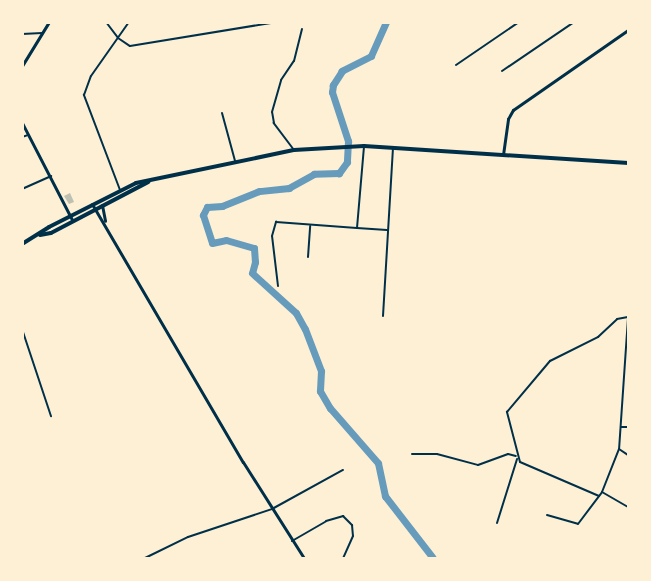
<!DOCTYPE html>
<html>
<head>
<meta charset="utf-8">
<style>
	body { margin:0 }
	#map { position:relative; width:651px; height:581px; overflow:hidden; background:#fdf0d5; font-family:"DejaVu Sans",sans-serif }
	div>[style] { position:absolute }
	.river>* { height:7px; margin:-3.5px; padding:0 3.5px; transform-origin:3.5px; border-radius:3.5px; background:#669bbc }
	.building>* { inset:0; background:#bec0b2 }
	.minor>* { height:2px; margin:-1px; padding:0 1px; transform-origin:1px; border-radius:1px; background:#003049 }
	.tertiary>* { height:2.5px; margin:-1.25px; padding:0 1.25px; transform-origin:1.25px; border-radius:1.25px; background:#003049 }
	.secondary>* { height:3px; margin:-1.5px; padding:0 1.5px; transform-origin:1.5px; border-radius:1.5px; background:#003049 }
	.primary>* { height:4px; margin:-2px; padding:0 2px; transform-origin:2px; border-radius:2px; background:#003049 }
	span { translate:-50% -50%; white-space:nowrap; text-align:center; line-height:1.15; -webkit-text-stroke:4px #fdf0d5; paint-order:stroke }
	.frame { position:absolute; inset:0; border:24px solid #fdf0d5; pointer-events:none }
</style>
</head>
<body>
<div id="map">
	<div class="river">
		<div style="left:386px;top:22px;width:37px;rotate:114deg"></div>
		<div style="left:371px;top:56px;width:33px;rotate:153deg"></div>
		<div style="left:342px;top:71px;width:17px;rotate:123deg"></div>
		<div style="left:333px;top:85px;width:7px;rotate:98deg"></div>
		<div style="left:332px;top:92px;width:52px;rotate:71.9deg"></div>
		<div style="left:348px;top:141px;width:21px;rotate:93deg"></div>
		<div style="left:347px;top:162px;width:14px;rotate:126deg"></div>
		<div style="left:339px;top:173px;width:25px;rotate:178deg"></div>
		<div style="left:314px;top:174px;width:29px;rotate:151deg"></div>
		<div style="left:289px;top:188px;width:30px;rotate:174deg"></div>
		<div style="left:259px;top:191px;width:40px;rotate:158deg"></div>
		<div style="left:222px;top:206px;width:15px;rotate:176deg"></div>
		<div style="left:207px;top:207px;width:9px;rotate:117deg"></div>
		<div style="left:203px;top:215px;width:29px;rotate:72deg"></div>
		<div style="left:212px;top:243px;width:14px;rotate:-12deg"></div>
		<div style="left:226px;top:240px;width:29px;rotate:16deg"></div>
		<div style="left:254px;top:248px;width:14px;rotate:86deg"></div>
		<div style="left:255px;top:262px;width:11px;rotate:105deg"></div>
		<div style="left:252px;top:273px;width:59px;rotate:42.3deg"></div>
		<div style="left:296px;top:313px;width:18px;rotate:61deg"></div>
		<div style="left:305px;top:329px;width:45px;rotate:69.1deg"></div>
		<div style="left:321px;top:371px;width:20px;rotate:93deg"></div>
		<div style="left:320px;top:391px;width:20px;rotate:60deg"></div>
		<div style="left:330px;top:408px;width:73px;rotate:48.9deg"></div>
		<div style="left:378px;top:463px;width:34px;rotate:78deg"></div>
		<div style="left:385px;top:496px;width:78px;rotate:52.3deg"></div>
	</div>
	<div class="building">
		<div style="clip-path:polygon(70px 193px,74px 202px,69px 204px,64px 196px)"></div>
	</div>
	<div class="minor">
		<div style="left:106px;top:22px;width:20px;rotate:53deg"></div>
		<div style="left:118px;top:38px;width:14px;rotate:34deg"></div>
		<div style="left:130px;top:46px;width:149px;rotate:-9.3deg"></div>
		<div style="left:22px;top:34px;width:20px;rotate:-3deg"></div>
		<div style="left:456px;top:65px;width:76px;rotate:-34.3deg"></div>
		<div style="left:502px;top:71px;width:87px;rotate:-34.2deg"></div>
		<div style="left:222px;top:113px;width:50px;rotate:74.8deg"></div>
		<div style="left:22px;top:137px;width:6px;rotate:-18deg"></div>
		<div style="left:294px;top:150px;width:34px;rotate:-127deg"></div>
		<div style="left:274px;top:123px;width:11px;rotate:-100deg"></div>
		<div style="left:272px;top:112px;width:33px;rotate:-74deg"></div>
		<div style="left:281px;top:80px;width:23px;rotate:-56deg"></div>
		<div style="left:294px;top:61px;width:33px;rotate:-76deg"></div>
		<div style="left:22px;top:189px;width:32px;rotate:-24deg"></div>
		<div style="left:120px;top:190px;width:102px;rotate:-110.8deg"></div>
		<div style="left:84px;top:95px;width:20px;rotate:-70deg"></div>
		<div style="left:91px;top:76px;width:66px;rotate:-54.9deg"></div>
		<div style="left:357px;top:228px;width:30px;rotate:4deg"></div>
		<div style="left:308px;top:257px;width:31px;rotate:-86deg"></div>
		<div style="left:278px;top:286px;width:50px;rotate:-96.8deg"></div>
		<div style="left:272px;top:236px;width:15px;rotate:-74deg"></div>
		<div style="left:276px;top:222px;width:81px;rotate:4.2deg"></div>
		<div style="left:357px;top:228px;width:82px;rotate:-85.1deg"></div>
		<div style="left:383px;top:316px;width:169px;rotate:-86.6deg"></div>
		<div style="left:628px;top:318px;width:131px;rotate:93.9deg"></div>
		<div style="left:619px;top:449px;width:11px;rotate:34deg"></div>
		<div style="left:22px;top:329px;width:92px;rotate:71.6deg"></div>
		<div style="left:621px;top:427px;width:7px"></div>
		<div style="left:412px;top:454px;width:25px"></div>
		<div style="left:437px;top:454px;width:42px;rotate:15deg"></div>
		<div style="left:478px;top:465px;width:32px;rotate:-20deg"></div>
		<div style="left:508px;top:454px;width:8px;rotate:14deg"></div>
		<div style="left:602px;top:492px;width:30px;rotate:30deg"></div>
		<div style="left:599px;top:496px;width:86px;rotate:-156.7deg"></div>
		<div style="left:520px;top:462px;width:52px;rotate:-104.6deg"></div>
		<div style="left:507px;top:412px;width:67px;rotate:-49.9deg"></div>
		<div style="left:550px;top:361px;width:54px;rotate:-26.6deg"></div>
		<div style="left:598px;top:337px;width:26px;rotate:-43deg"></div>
		<div style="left:617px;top:319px;width:11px;rotate:-10deg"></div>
		<div style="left:547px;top:515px;width:32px;rotate:16deg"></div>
		<div style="left:578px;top:524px;width:40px;rotate:-53deg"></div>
		<div style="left:602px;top:492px;width:46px;rotate:-68.4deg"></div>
		<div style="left:497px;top:523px;width:67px;rotate:-72.6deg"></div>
		<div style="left:292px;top:541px;width:39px;rotate:-30deg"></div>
		<div style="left:326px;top:521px;width:18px;rotate:-16deg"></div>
		<div style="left:343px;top:516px;width:13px;rotate:45deg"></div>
		<div style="left:352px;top:525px;width:11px;rotate:85deg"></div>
		<div style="left:353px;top:536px;width:24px;rotate:114deg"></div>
		<div style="left:145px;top:558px;width:48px;rotate:-26deg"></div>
		<div style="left:188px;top:537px;width:89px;rotate:-18.4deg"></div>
		<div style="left:272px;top:509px;width:81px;rotate:-28.8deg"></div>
	</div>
	<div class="tertiary">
		<div style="left:22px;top:66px;width:52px;rotate:-58.5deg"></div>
		<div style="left:22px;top:122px;width:111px;rotate:62.7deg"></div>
		<div style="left:503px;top:155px;width:36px;rotate:-82deg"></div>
		<div style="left:508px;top:119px;width:10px;rotate:-61deg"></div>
		<div style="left:513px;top:110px;width:140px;rotate:-34.8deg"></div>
	</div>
	<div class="secondary">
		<div style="left:92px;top:204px;width:299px;rotate:59.7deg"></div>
		<div style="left:243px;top:462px;width:114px;rotate:57.6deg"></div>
		<div style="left:102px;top:205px;width:16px;rotate:79deg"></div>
	</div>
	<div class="primary">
		<div style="left:40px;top:235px;width:11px;rotate:-10deg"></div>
		<div style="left:51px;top:233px;width:110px;rotate:-27.7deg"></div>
		<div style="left:22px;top:244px;width:32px;rotate:-32deg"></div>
		<div style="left:49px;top:227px;width:97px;rotate:-26.8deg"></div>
		<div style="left:136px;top:183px;width:161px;rotate:-11.8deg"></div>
		<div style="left:294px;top:150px;width:70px;rotate:-3.3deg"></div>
		<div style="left:364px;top:146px;width:265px;rotate:3.7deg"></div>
	</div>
	<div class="frame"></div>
</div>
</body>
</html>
